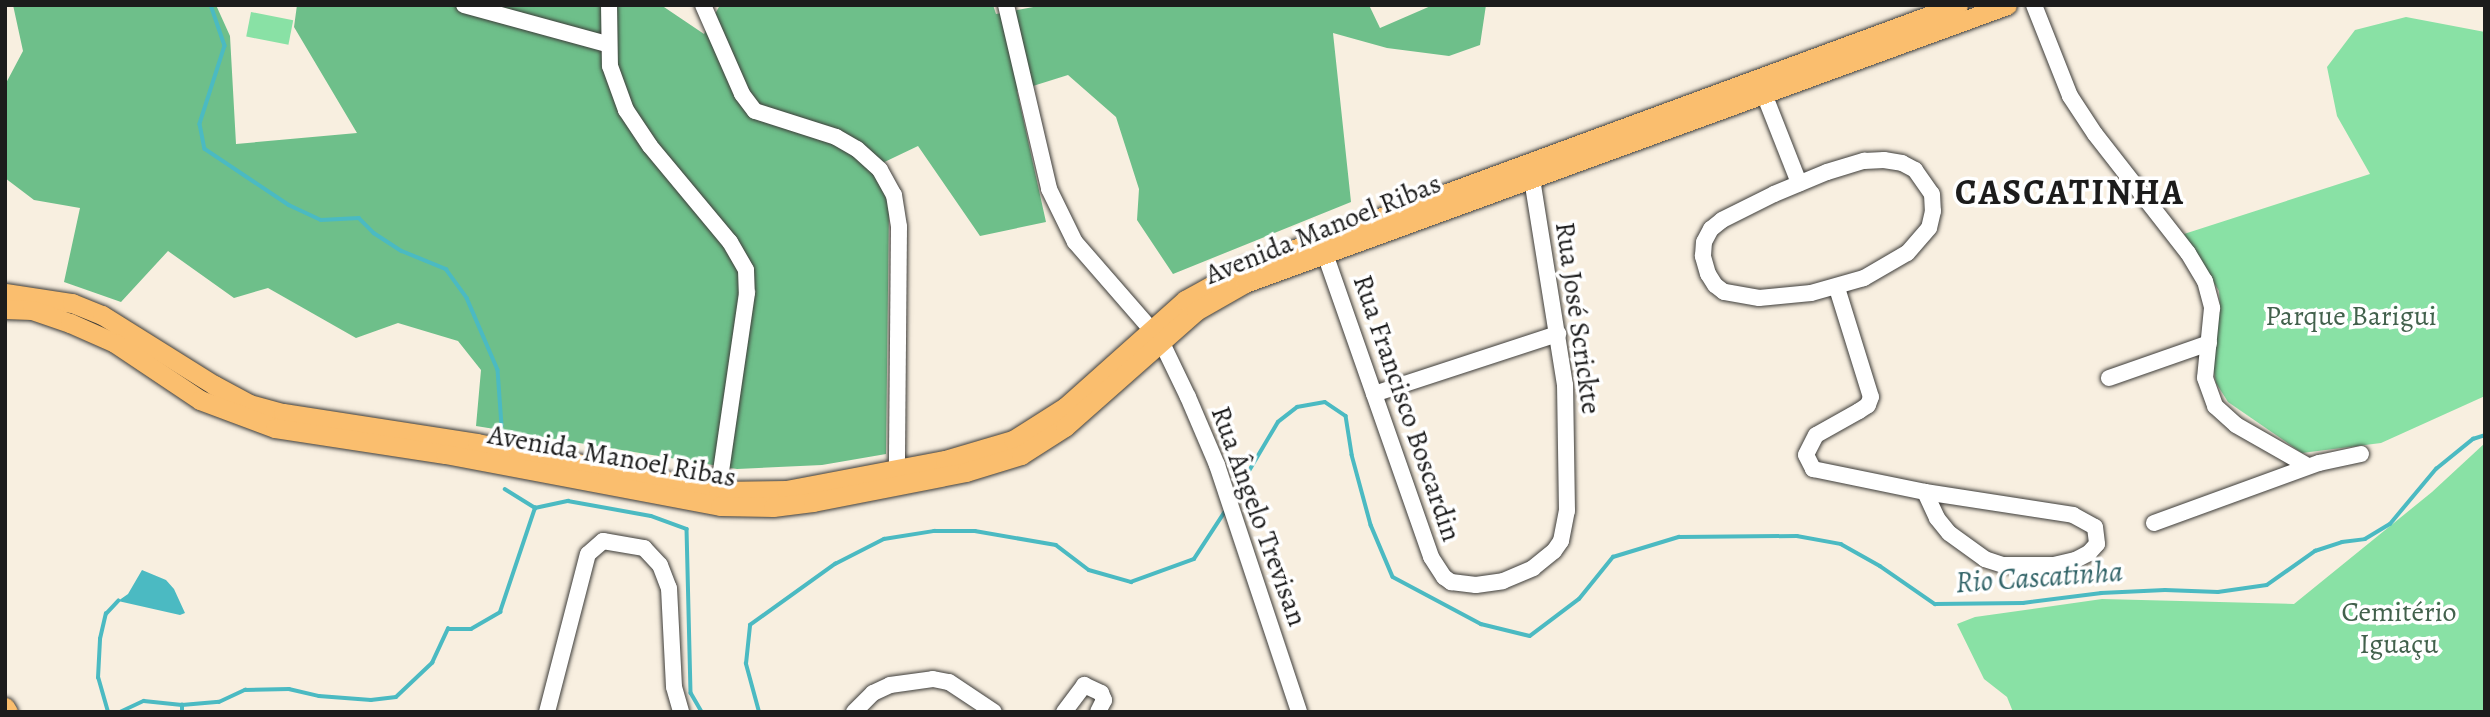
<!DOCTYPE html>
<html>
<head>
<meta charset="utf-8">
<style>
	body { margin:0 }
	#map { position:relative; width:2490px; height:717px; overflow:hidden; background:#f8efe0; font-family:Alegreya,serif }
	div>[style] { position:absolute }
	.green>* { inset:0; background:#89e1a5; transform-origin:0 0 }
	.forest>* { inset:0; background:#6ebf8a }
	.water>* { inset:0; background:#4bbac2 }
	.stream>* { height:3.5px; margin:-1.75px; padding:0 1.75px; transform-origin:1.75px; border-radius:1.75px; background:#4bbac2 }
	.roads { filter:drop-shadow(0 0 2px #3d3c39) drop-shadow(0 0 2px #3d3c39) }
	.minor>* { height:16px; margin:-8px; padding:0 8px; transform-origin:8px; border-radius:8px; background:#fff }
	.major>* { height:19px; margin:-9.5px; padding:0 9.5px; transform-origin:9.5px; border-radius:9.5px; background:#fabe6e }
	span { translate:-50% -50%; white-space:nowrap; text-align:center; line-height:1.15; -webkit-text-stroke:7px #fff; paint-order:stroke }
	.street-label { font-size:28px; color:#1c1c1c }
	.park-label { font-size:28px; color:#42614c }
	.water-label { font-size:30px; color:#316367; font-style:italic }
	.district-label { font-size:35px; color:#1c1c1c; font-weight:700; letter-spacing:2px }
	.frame { position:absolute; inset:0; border:7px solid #1c1c1c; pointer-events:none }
</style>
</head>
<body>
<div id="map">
	<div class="green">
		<div style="left:251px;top:12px;width:43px;height:25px;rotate:11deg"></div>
		<div style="clip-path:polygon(2406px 17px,2485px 32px,2485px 396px,2381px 443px,2302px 453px,2228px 402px,2216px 383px,2213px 367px,2220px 306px,2219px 291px,2184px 234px,2370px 174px,2337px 116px,2327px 67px,2355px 30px)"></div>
		<div style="clip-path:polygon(2485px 443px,2485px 712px,2013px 712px,2007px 697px,1984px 679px,1957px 624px,1975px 617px,2102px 599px,2294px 604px,2432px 492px)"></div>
	</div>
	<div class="forest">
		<div style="clip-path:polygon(13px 5px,216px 5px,230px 36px,236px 144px,357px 133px,294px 27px,297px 5px,661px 5px,704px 34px,720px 5px,993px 5px,996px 14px,1044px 5px,1369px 5px,1380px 28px,1433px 5px,1486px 5px,1480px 45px,1449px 56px,1387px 48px,1333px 33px,1351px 202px,1173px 274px,1137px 220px,1139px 189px,1116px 117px,1068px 75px,1017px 91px,1046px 222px,980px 236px,918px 146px,874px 167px,889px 206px,886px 454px,822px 465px,737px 469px,476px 426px,481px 370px,458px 341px,398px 323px,356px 338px,268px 288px,234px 298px,168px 251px,121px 302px,64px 282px,80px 208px,34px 200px,5px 178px,5px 85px,23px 51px)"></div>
	</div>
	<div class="water">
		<div style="clip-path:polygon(142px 570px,166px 580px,174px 589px,185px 613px,180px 615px,118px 601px,128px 594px)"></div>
	</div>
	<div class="stream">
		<div style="left:211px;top:5px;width:43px;rotate:71.1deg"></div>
		<div style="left:225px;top:46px;width:82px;rotate:107.8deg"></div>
		<div style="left:200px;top:124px;width:25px;rotate:79deg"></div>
		<div style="left:205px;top:149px;width:101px;rotate:33.7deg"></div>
		<div style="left:289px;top:205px;width:35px;rotate:25deg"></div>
		<div style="left:321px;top:220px;width:38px;rotate:-3deg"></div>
		<div style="left:359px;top:218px;width:21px;rotate:45deg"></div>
		<div style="left:374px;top:233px;width:33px;rotate:33deg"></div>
		<div style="left:402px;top:251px;width:48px;rotate:22.2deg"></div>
		<div style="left:446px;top:269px;width:36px;rotate:54deg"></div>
		<div style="left:467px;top:298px;width:78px;rotate:66.7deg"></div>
		<div style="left:498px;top:370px;width:56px;rotate:85.9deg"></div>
		<div style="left:505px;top:489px;width:36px;rotate:32deg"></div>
		<div style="left:535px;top:508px;width:34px;rotate:-12deg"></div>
		<div style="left:568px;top:501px;width:84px;rotate:10.2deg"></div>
		<div style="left:651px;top:516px;width:38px;rotate:20deg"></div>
		<div style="left:687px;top:529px;width:164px;rotate:88.6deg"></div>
		<div style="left:691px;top:693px;width:22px;rotate:60deg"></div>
		<div style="left:1236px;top:493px;width:82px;rotate:-59.4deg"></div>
		<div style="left:1278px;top:422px;width:24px;rotate:-38deg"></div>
		<div style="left:1297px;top:407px;width:28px;rotate:-10deg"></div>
		<div style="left:1325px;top:402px;width:25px;rotate:34deg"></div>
		<div style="left:1346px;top:416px;width:39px;rotate:81deg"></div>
		<div style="left:1352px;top:455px;width:73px;rotate:74.8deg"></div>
		<div style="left:1371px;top:525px;width:56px;rotate:67.1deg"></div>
		<div style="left:1393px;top:577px;width:100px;rotate:28.1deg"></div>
		<div style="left:1481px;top:624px;width:50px;rotate:13.8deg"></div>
		<div style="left:1530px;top:636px;width:61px;rotate:-37.1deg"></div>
		<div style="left:1579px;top:599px;width:54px;rotate:-51deg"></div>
		<div style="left:1613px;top:557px;width:69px;rotate:-16.9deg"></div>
		<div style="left:1679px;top:537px;width:118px;rotate:-0.5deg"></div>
		<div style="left:1797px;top:536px;width:45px;rotate:10.3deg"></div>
		<div style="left:1841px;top:544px;width:45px;rotate:29.4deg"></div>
		<div style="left:1880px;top:566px;width:67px;rotate:34.6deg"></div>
		<div style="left:1935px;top:604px;width:88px;rotate:-0.7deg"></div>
		<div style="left:2023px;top:603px;width:79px;rotate:-7.3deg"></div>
		<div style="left:2101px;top:593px;width:64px;rotate:-2.7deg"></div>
		<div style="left:2165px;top:590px;width:53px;rotate:2.2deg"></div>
		<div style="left:2218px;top:592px;width:49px;rotate:-8.1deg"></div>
		<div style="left:2267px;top:585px;width:59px;rotate:-35.3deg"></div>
		<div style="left:2315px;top:551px;width:28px;rotate:-18deg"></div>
		<div style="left:2342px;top:542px;width:23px;rotate:-7deg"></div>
		<div style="left:2365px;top:539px;width:29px;rotate:-31deg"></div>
		<div style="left:2390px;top:524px;width:72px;rotate:-50.1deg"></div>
		<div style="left:2436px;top:469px;width:48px;rotate:-39deg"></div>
		<div style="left:2473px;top:439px;width:13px;rotate:-18deg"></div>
		<div style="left:108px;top:712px;width:35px;rotate:-106deg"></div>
		<div style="left:98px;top:678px;width:39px;rotate:-87deg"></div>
		<div style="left:100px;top:639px;width:26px;rotate:-77deg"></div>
		<div style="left:106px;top:614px;width:18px;rotate:-47deg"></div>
		<div style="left:120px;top:712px;width:26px;rotate:-25deg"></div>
		<div style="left:144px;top:701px;width:38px;rotate:6deg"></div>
		<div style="left:182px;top:712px;width:7px;rotate:-90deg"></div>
		<div style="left:182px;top:705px;width:37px;rotate:-5deg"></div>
		<div style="left:219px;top:702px;width:29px;rotate:-25deg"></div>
		<div style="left:245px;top:690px;width:44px;rotate:-1.3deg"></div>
		<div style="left:289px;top:689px;width:31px;rotate:13deg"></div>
		<div style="left:319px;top:696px;width:52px;rotate:4.4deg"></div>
		<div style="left:371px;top:700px;width:25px;rotate:-7deg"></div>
		<div style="left:396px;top:697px;width:50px;rotate:-43.4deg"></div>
		<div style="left:432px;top:663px;width:38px;rotate:-65deg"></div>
		<div style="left:448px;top:629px;width:23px"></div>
		<div style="left:471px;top:629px;width:34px;rotate:-30deg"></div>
		<div style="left:500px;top:612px;width:110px;rotate:-71.4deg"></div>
		<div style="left:759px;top:712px;width:50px;rotate:-105.2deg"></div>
		<div style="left:746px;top:664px;width:39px;rotate:-84deg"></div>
		<div style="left:750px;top:625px;width:105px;rotate:-35.7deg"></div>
		<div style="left:835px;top:564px;width:55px;rotate:-27deg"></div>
		<div style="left:884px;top:539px;width:51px;rotate:-9.1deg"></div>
		<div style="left:934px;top:531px;width:41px"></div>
		<div style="left:975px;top:531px;width:82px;rotate:9.8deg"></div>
		<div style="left:1056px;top:545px;width:41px;rotate:37.1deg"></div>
		<div style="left:1089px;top:570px;width:44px;rotate:15.9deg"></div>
		<div style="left:1131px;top:582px;width:67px;rotate:-20.1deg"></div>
		<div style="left:1194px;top:559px;width:55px;rotate:-56.9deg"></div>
	</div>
	<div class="roads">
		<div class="minor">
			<div style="left:464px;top:5px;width:148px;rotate:15.3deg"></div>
			<div style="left:609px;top:5px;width:61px;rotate:89.1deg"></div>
			<div style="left:610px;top:66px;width:47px;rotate:70deg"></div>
			<div style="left:626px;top:110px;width:43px;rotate:56.3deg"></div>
			<div style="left:650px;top:146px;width:125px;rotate:50.2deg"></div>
			<div style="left:730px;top:242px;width:32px;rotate:60deg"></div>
			<div style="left:746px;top:270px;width:23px;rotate:88deg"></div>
			<div style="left:747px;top:293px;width:200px;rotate:98.3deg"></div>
			<div style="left:703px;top:5px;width:97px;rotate:66.3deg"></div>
			<div style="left:742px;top:94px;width:21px;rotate:53deg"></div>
			<div style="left:755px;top:111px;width:85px;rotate:17.8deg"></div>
			<div style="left:836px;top:137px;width:24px;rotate:30deg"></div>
			<div style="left:857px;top:149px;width:31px;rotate:42deg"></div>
			<div style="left:880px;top:170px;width:29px;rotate:61deg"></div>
			<div style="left:894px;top:195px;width:32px;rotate:81deg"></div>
			<div style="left:899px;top:227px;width:243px;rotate:90.5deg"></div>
			<div style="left:1006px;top:5px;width:189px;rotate:76.8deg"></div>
			<div style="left:1049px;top:189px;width:59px;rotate:63.9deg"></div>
			<div style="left:1075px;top:242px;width:131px;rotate:49deg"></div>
			<div style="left:1161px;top:341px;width:62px;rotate:64.3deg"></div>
			<div style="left:1188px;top:397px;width:74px;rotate:66.9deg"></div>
			<div style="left:1217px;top:465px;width:260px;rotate:71.6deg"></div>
			<div style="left:2034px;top:5px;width:98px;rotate:68.4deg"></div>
			<div style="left:2070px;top:96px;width:45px;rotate:56.7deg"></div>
			<div style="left:2095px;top:134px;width:151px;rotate:52deg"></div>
			<div style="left:2188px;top:253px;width:33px;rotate:59deg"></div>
			<div style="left:2205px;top:281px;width:28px;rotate:75deg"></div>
			<div style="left:2212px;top:308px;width:70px;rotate:95.7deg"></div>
			<div style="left:2205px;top:378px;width:30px;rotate:70deg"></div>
			<div style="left:2215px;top:406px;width:28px;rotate:42deg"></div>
			<div style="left:2236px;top:425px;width:83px;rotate:29.7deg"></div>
			<div style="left:1764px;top:94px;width:96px;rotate:68.5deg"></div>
			<div style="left:1884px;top:160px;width:18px;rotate:9deg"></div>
			<div style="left:1902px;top:163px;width:15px;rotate:28deg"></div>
			<div style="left:1915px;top:170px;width:29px;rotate:55deg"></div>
			<div style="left:1932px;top:194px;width:17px;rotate:87deg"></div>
			<div style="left:1933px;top:211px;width:17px;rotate:103deg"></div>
			<div style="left:1929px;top:228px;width:33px;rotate:131deg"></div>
			<div style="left:1907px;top:253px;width:50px;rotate:149.8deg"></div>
			<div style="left:1864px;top:278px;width:55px;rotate:164.2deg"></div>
			<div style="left:1811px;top:293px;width:52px;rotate:174.5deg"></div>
			<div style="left:1759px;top:298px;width:36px;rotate:-170deg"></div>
			<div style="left:1724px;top:292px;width:11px;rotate:-142deg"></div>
			<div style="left:1715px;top:285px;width:13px;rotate:-122deg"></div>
			<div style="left:1708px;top:274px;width:19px;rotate:-106deg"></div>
			<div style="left:1703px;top:256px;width:14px;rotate:-86deg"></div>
			<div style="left:1704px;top:242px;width:15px;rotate:-62deg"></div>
			<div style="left:1711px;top:229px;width:14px;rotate:-39deg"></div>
			<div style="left:1722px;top:220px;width:58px;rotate:-26.6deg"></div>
			<div style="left:1774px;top:194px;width:57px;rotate:-22.5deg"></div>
			<div style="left:1827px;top:172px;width:39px;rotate:-17deg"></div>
			<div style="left:1864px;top:161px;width:20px;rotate:-3deg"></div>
			<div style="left:1325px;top:254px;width:321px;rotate:70.7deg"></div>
			<div style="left:1431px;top:557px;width:24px;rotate:57deg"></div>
			<div style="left:1444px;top:577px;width:9px;rotate:36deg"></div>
			<div style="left:1451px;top:582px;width:25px;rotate:7deg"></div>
			<div style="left:1476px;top:585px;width:27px;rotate:-8deg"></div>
			<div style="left:1503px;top:581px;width:33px;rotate:-23deg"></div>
			<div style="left:1533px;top:568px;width:27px;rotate:-39deg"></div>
			<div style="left:1554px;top:551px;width:12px;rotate:-55deg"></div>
			<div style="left:1561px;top:541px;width:31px;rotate:-79deg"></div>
			<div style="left:1567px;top:511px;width:126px;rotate:-90.9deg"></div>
			<div style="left:1565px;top:385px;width:209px;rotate:-99.1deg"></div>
			<div style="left:1837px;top:288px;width:114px;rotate:72.7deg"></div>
			<div style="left:1871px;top:397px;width:9px;rotate:111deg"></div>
			<div style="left:1868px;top:405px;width:11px;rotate:146deg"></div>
			<div style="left:1859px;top:411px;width:49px;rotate:150.8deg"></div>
			<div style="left:1816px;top:435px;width:22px;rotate:117deg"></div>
			<div style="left:1806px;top:455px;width:16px;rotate:63deg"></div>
			<div style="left:1813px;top:469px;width:114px;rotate:11.6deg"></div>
			<div style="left:1925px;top:492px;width:150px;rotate:8.8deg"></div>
			<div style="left:2073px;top:515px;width:25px;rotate:29deg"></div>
			<div style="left:2095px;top:527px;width:17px;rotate:83deg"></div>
			<div style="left:2097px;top:544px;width:12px;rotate:132deg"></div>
			<div style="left:2089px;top:553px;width:16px;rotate:153deg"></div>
			<div style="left:2075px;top:560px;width:23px;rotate:167deg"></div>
			<div style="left:2053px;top:565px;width:50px;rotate:180deg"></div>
			<div style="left:2003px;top:565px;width:19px;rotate:-162deg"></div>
			<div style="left:1985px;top:559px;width:44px;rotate:-144.2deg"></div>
			<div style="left:1949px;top:533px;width:19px;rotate:-129deg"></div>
			<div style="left:1937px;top:518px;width:29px;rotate:-115deg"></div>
			<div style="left:2109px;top:378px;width:106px;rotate:-19.3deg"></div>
			<div style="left:1374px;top:394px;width:194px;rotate:-18.1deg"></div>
			<div style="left:2154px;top:523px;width:176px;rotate:-20deg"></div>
			<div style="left:2319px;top:463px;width:43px;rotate:-12.1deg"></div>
			<div style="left:547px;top:712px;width:163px;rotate:-75.5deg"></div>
			<div style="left:588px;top:554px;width:20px;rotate:-41deg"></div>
			<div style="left:603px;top:541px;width:42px;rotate:9.7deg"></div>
			<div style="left:644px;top:548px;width:23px;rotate:47deg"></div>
			<div style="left:660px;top:565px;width:25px;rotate:69deg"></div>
			<div style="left:669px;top:588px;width:99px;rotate:87.1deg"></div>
			<div style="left:674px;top:687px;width:26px;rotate:74deg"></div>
			<div style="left:854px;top:712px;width:27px;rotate:-45deg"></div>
			<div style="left:873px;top:693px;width:19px;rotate:-25deg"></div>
			<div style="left:890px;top:685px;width:43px;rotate:-7.9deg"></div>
			<div style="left:933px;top:679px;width:16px;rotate:11deg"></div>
			<div style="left:949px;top:682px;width:54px;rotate:33.7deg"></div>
			<div style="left:1064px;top:712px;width:34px;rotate:-53deg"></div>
			<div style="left:1084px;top:685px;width:19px;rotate:25deg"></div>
			<div style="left:1101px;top:693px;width:8px;rotate:67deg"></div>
			<div style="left:1104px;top:700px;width:13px;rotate:117deg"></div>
		</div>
		<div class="major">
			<div style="left:5px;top:293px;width:68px;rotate:8.5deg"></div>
			<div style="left:72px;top:303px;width:32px;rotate:22deg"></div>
			<div style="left:102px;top:315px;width:132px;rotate:32deg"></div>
			<div style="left:214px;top:385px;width:40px;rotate:28deg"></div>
			<div style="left:249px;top:404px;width:35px;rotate:15deg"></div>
			<div style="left:283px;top:413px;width:196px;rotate:8.8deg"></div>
			<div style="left:477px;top:443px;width:246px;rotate:11.3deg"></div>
			<div style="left:718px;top:491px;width:68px;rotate:-0.8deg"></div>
			<div style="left:786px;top:490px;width:162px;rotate:-10.7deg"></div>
			<div style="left:945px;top:460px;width:71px;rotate:-16.4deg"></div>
			<div style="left:1013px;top:440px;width:62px;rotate:-32.4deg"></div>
			<div style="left:1065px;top:407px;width:161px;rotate:-41.7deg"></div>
			<div style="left:1185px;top:300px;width:66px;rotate:-28.9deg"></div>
			<div style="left:1243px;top:268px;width:762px;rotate:-20.2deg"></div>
			<div style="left:5px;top:309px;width:27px;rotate:2deg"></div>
			<div style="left:32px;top:310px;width:40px;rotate:18.9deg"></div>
			<div style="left:70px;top:323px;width:49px;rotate:24deg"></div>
			<div style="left:115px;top:343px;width:102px;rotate:33.8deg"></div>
			<div style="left:200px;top:400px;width:80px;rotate:20.5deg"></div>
			<div style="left:275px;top:428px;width:172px;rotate:8.7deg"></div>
			<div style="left:445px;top:454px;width:280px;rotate:10.7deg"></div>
			<div style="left:720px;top:506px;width:53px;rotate:1.1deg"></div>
			<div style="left:773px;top:507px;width:40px;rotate:-7.1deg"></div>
			<div style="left:813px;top:502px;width:156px;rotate:-11.1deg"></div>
			<div style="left:966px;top:472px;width:58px;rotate:-17.2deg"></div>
			<div style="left:1021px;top:455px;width:52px;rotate:-32.5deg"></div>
			<div style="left:1065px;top:427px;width:175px;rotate:-41.5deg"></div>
			<div style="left:1196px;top:311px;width:56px;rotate:-29.7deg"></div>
			<div style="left:1245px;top:283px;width:811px;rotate:-20.04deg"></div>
			<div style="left:5px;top:707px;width:6px;rotate:59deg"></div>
		</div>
	</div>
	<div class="street-label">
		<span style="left:1323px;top:229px;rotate:-22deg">Avenida Manoel Ribas</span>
		<span style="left:1578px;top:318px;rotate:82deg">Rua José Scrickte</span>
		<span style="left:1407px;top:408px;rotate:71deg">Rua Francisco Boscardin</span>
		<span style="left:612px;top:456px;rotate:10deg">Avenida Manoel Ribas</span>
		<span style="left:1259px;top:516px;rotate:70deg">Rua Ângelo Trevisan</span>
	</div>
	<div class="park-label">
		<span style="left:2351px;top:316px">Parque Barigui</span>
		<span style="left:2399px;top:628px">Cemitério<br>Iguaçu</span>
	</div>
	<div class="water-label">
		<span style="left:2039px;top:577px;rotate:-4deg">Rio Cascatinha</span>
	</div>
	<div class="district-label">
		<span style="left:2070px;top:192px">CASCATINHA</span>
	</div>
	<div class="frame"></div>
</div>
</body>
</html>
